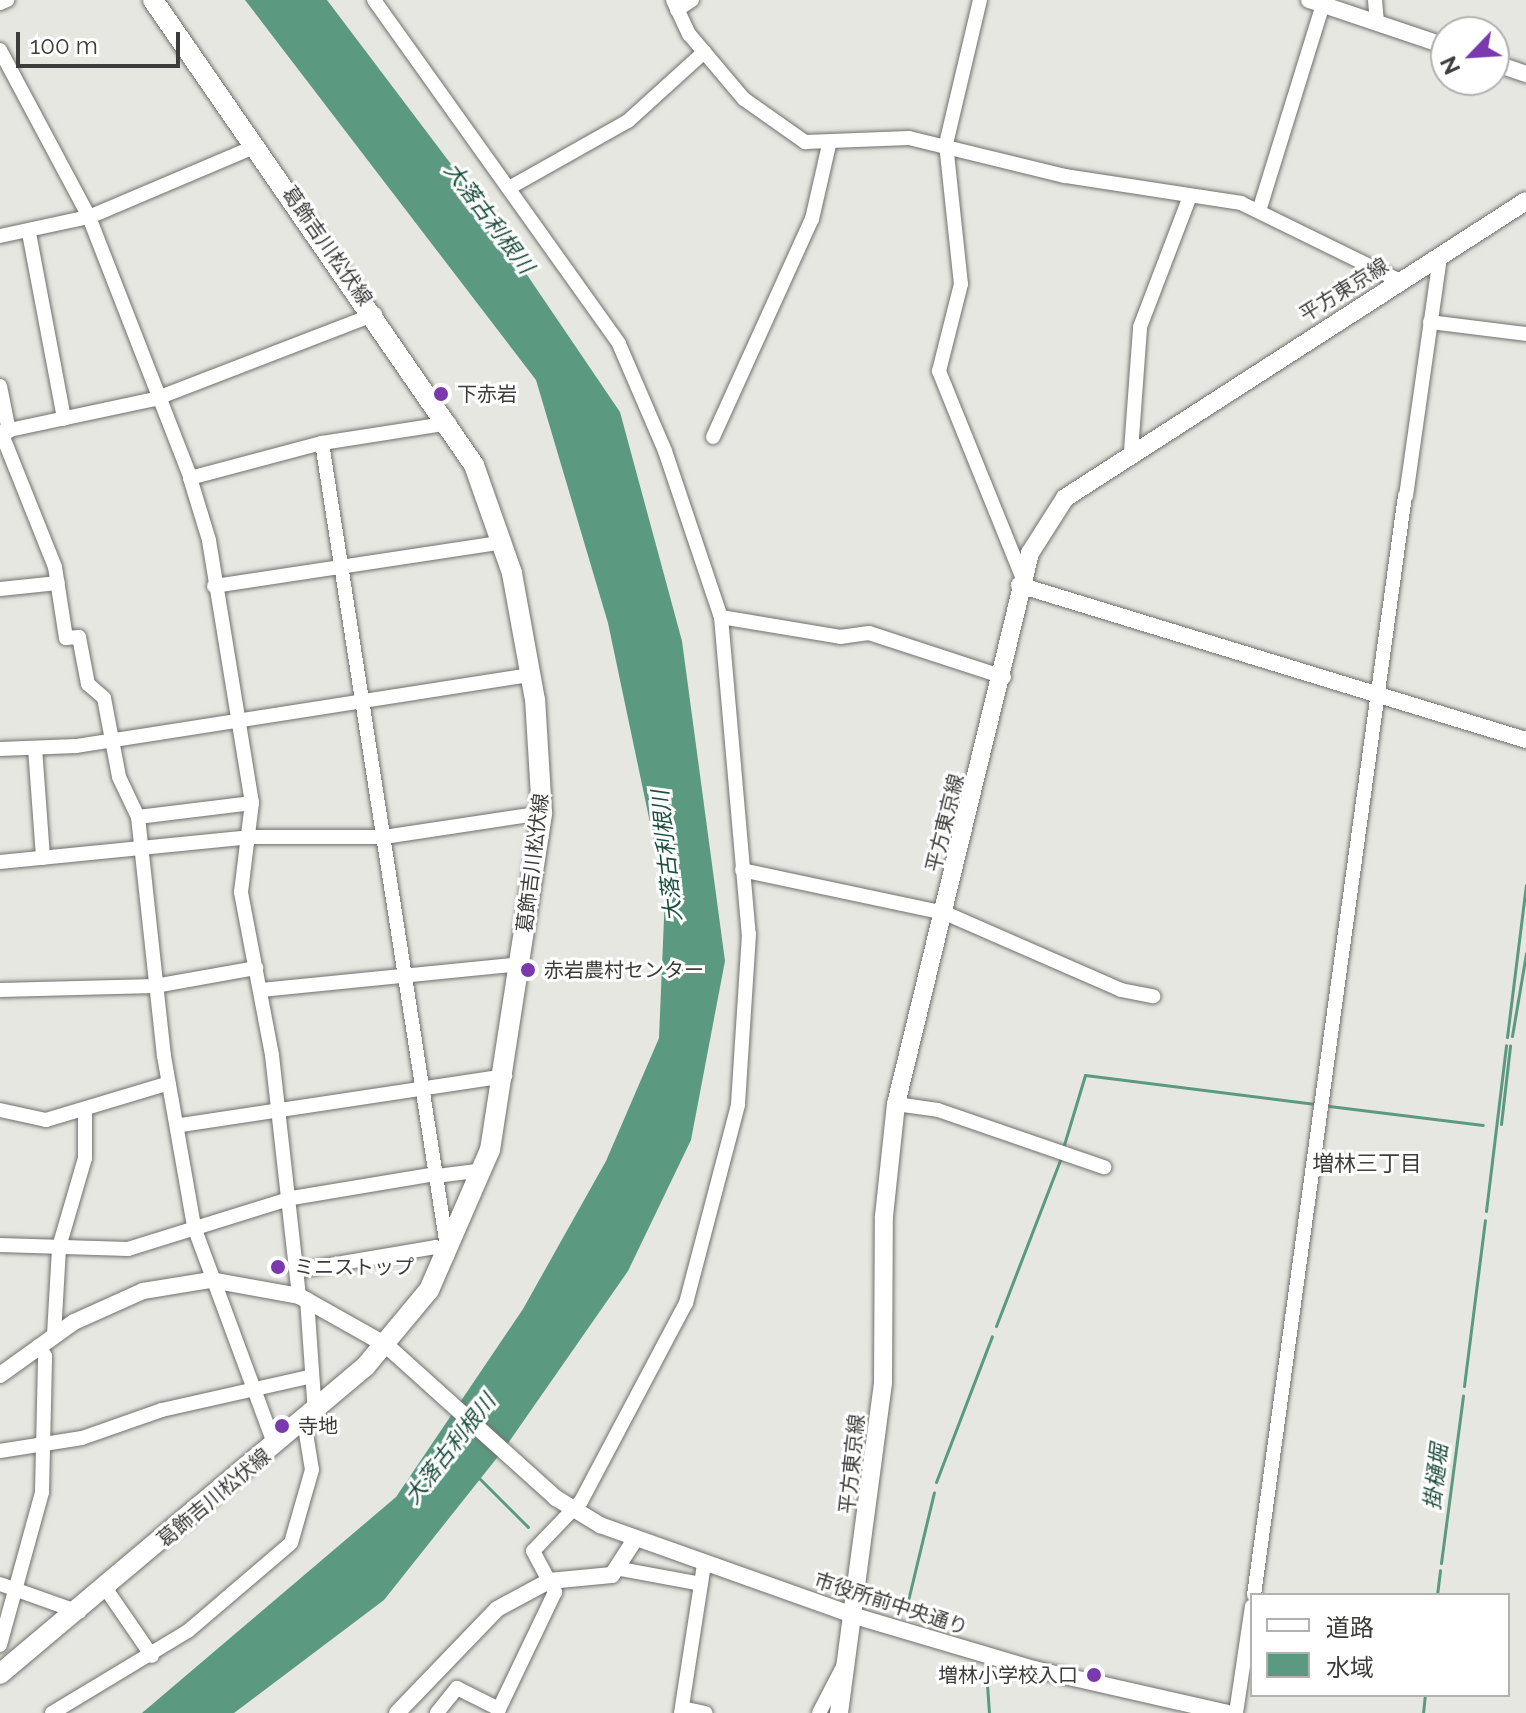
<!DOCTYPE html>
<html>
<head>
<meta charset="utf-8">
<style>
	body { margin:0 }
	#map { position:relative; width:1526px; height:1713px; overflow:hidden; background:#e7e7e2; font-family:Raleway,"Noto Sans JP",sans-serif }
	div>[style] { position:absolute }
	.water>* { inset:0; background:#5b9a81 }
	.stream>* { height:3px; margin:-1.5px; padding:0 1.5px; transform-origin:1.5px; border-radius:1.5px; background:#5b9a81 }
	.roads { filter:drop-shadow(0 0 2px #71706c) drop-shadow(0 0 2px #71706c) }
	.minor>* { height:14px; margin:-7px; padding:0 7px; transform-origin:7px; border-radius:7px; background:#fff }
	.tertiary>* { height:16px; margin:-8px; padding:0 8px; transform-origin:8px; border-radius:8px; background:#fff }
	.secondary>* { height:18px; margin:-9px; padding:0 9px; transform-origin:9px; border-radius:9px; background:#fff }
	.primary>* { height:20px; margin:-10px; padding:0 10px; transform-origin:10px; border-radius:10px; background:#fff }
	.dots>* { width:22px; height:22px; translate:-50% -50%; box-sizing:border-box; border:4px solid #fff; border-radius:50% }
	span { translate:-50% -50%; white-space:nowrap; text-align:center; line-height:1.15; -webkit-text-stroke:6px #fff; paint-order:stroke }
	.street-label { font-size:20px; color:#3c3c3a }
	.poi-label { font-size:20px; color:#3c3c3a }
	.left { translate:0 -50%; text-align:left }
	.right { translate:-100% -50%; text-align:right }
	.water-label { font-size:22px; color:#1b4f3d; font-style:italic }
	.neighbourhood-label { font-size:22px; color:#3e3e3a }
	.legend { position:absolute; left:1250px; top:1593px; width:260px; height:104px; box-sizing:border-box; background:#fff; border:2px solid #b1b1b0; margin:0; padding:10px 14px; list-style:none; font-size:24px; color:#3c3c3a }
	.legend li { display:flex; align-items:center; gap:16px; height:40px }
	.legend b { width:40px; border:2px solid #b1b1b0 }
	.north { position:absolute; left:1430px; top:16px; width:80px; height:80px; box-sizing:border-box; background:#fff; border:2px solid #b1b1b0; border-radius:50%; rotate:245deg; font-size:22px; font-weight:700; line-height:32px; text-align:center; color:#3c3c3a }
	.north::after { content:''; display:block; margin:auto; width:28px; height:36px; background:#7a39ad; clip-path:polygon(50% 0,100% 100%,50% 72%,0 100%) }
	.scale { position:absolute; left:16px; top:32px; width:164px; height:36px; box-sizing:border-box; border:4px solid #3c3c3a; border-top:0; padding-left:10px; font-size:24px; line-height:28px; white-space:nowrap; color:#3c3c3a; -webkit-text-stroke:6px #fff; paint-order:stroke }
</style>
</head>
<body>
<div id="map">
	<div class="water">
		<div style="clip-path:polygon(245px 0,327px 0,460px 176px,620px 412px,682px 641px,725px 961px,691px 1140px,628px 1271px,504px 1449px,384px 1600px,234px 1713px,142px 1713px,396px 1497px,523px 1309px,606px 1161px,659px 1038px,665px 894px,608px 623px,536px 380px)"></div>
	</div>
	<div class="stream">
		<div style="left:1512px;top:1036px;width:84px;rotate:-80.4deg"></div>
		<div style="left:1507px;top:1037px;width:153px;rotate:-82.9deg"></div>
		<div style="left:1329px;top:1106px;width:155px;rotate:7deg"></div>
		<div style="left:1501px;top:1124px;width:79px;rotate:-83.4deg"></div>
		<div style="left:1063px;top:1148px;width:76px;rotate:-73.2deg"></div>
		<div style="left:1085px;top:1075px;width:232px;rotate:7.2deg"></div>
		<div style="left:1486px;top:1211px;width:167px;rotate:-83.1deg"></div>
		<div style="left:996px;top:1326px;width:178px;rotate:-68.9deg"></div>
		<div style="left:1464px;top:1386px;width:167px;rotate:-82.8deg"></div>
		<div style="left:477px;top:1476px;width:72px;rotate:45deg"></div>
		<div style="left:936px;top:1482px;width:156px;rotate:-69deg"></div>
		<div style="left:1441px;top:1563px;width:169px;rotate:-82.5deg"></div>
		<div style="left:1437px;top:1595px;width:25px;rotate:-83deg"></div>
		<div style="left:905px;top:1613px;width:124px;rotate:-76.5deg"></div>
		<div style="left:986px;top:1670px;width:43px;rotate:86deg"></div>
		<div style="left:1423px;top:1713px;width:18px;rotate:-84deg"></div>
	</div>
	<div class="roads">
		<div class="minor">
			<div style="left:374px;top:0;width:422px;rotate:54.5deg"></div>
			<div style="left:619px;top:344px;width:116px;rotate:66.7deg"></div>
			<div style="left:665px;top:451px;width:175px;rotate:71.4deg"></div>
			<div style="left:721px;top:617px;width:318px;rotate:85deg"></div>
			<div style="left:749px;top:934px;width:171px;rotate:93.7deg"></div>
			<div style="left:738px;top:1105px;width:205px;rotate:104.7deg"></div>
			<div style="left:686px;top:1303px;width:224px;rotate:117.9deg"></div>
			<div style="left:581px;top:1501px;width:69px;rotate:133.8deg"></div>
			<div style="left:533px;top:1551px;width:47px;rotate:61.8deg"></div>
			<div style="left:555px;top:1592px;width:130px;rotate:115.6deg"></div>
			<div style="left:499px;top:1709px;width:47px;rotate:-153.4deg"></div>
			<div style="left:457px;top:1688px;width:32px;rotate:129deg"></div>
			<div style="left:673px;top:0;width:38px;rotate:65deg"></div>
			<div style="left:689px;top:34px;width:85px;rotate:49.8deg"></div>
			<div style="left:744px;top:99px;width:75px;rotate:35.2deg"></div>
			<div style="left:805px;top:142px;width:104px;rotate:-2.2deg"></div>
			<div style="left:909px;top:138px;width:161px;rotate:13.7deg"></div>
			<div style="left:1065px;top:176px;width:178px;rotate:8.7deg"></div>
			<div style="left:1241px;top:203px;width:177px;rotate:26.1deg"></div>
			<div style="left:980px;top:0;width:148px;rotate:103.3deg"></div>
			<div style="left:946px;top:144px;width:141px;rotate:83.9deg"></div>
			<div style="left:961px;top:284px;width:90px;rotate:104.2deg"></div>
			<div style="left:939px;top:371px;width:221px;rotate:68deg"></div>
			<div style="left:1375px;top:0;width:22px;rotate:85deg"></div>
			<div style="left:0;top:3px;width:8px;rotate:-23deg"></div>
			<div style="left:677px;top:10px;width:18px;rotate:-34deg"></div>
			<div style="left:0;top:50px;width:189px;rotate:61.9deg"></div>
			<div style="left:89px;top:217px;width:280px;rotate:68.7deg"></div>
			<div style="left:509px;top:188px;width:137px;rotate:-29.4deg"></div>
			<div style="left:628px;top:121px;width:103px;rotate:-42.2deg"></div>
			<div style="left:1259px;top:211px;width:217px;rotate:-72.8deg"></div>
			<div style="left:29px;top:233px;width:189px;rotate:79.3deg"></div>
			<div style="left:0;top:236px;width:91px;rotate:-12.1deg"></div>
			<div style="left:89px;top:217px;width:181px;rotate:-23deg"></div>
			<div style="left:1430px;top:322px;width:97px;rotate:7.1deg"></div>
			<div style="left:0;top:386px;width:46px;rotate:78.7deg"></div>
			<div style="left:0;top:432px;width:158px;rotate:-12deg"></div>
			<div style="left:155px;top:399px;width:236px;rotate:-21.1deg"></div>
			<div style="left:1px;top:432px;width:145px;rotate:68.2deg"></div>
			<div style="left:55px;top:567px;width:72px;rotate:81.2deg"></div>
			<div style="left:66px;top:638px;width:13px;rotate:-4deg"></div>
			<div style="left:79px;top:637px;width:48px;rotate:79.2deg"></div>
			<div style="left:88px;top:684px;width:21px;rotate:41deg"></div>
			<div style="left:104px;top:698px;width:80px;rotate:79.2deg"></div>
			<div style="left:119px;top:777px;width:44px;rotate:64.6deg"></div>
			<div style="left:138px;top:817px;width:240px;rotate:83.8deg"></div>
			<div style="left:164px;top:1056px;width:174px;rotate:80deg"></div>
			<div style="left:194px;top:1227px;width:233px;rotate:69.7deg"></div>
			<div style="left:713px;top:437px;width:239px;rotate:-65.6deg"></div>
			<div style="left:812px;top:219px;width:76px;rotate:-77.1deg"></div>
			<div style="left:322px;top:443px;width:814px;rotate:81.16deg"></div>
			<div style="left:1131px;top:451px;width:124px;rotate:-85.8deg"></div>
			<div style="left:1140px;top:327px;width:140px;rotate:-69.1deg"></div>
			<div style="left:1406px;top:496px;width:242px;rotate:-81.9deg"></div>
			<div style="left:214px;top:586px;width:293px;rotate:-8.6deg"></div>
			<div style="left:0;top:589px;width:58px;rotate:-5.9deg"></div>
			<div style="left:721px;top:617px;width:121px;rotate:9.5deg"></div>
			<div style="left:840px;top:637px;width:29px;rotate:-8deg"></div>
			<div style="left:869px;top:633px;width:142px;rotate:18.1deg"></div>
			<div style="left:35px;top:748px;width:110px;rotate:85.8deg"></div>
			<div style="left:0;top:749px;width:76px;rotate:-2.3deg"></div>
			<div style="left:76px;top:746px;width:461px;rotate:-8.9deg"></div>
			<div style="left:138px;top:817px;width:115px;rotate:-7deg"></div>
			<div style="left:0;top:862px;width:250px;rotate:-5.7deg"></div>
			<div style="left:249px;top:837px;width:135px"></div>
			<div style="left:384px;top:837px;width:160px;rotate:-8.6deg"></div>
			<div style="left:742px;top:870px;width:208px;rotate:12deg"></div>
			<div style="left:945px;top:913px;width:192px;rotate:23.6deg"></div>
			<div style="left:1121px;top:990px;width:33px;rotate:11deg"></div>
			<div style="left:0;top:990px;width:155px;rotate:-1.5deg"></div>
			<div style="left:155px;top:986px;width:103px;rotate:-10.1deg"></div>
			<div style="left:261px;top:990px;width:260px;rotate:-5.7deg"></div>
			<div style="left:896px;top:1104px;width:42px;rotate:8.1deg"></div>
			<div style="left:938px;top:1110px;width:176px;rotate:19deg"></div>
			<div style="left:0;top:1110px;width:47px;rotate:12.3deg"></div>
			<div style="left:46px;top:1120px;width:128px;rotate:-16.7deg"></div>
			<div style="left:181px;top:1125px;width:328px;rotate:-8.6deg"></div>
			<div style="left:436px;top:1176px;width:48px;rotate:-7.1deg"></div>
			<div style="left:0;top:1245px;width:128px;rotate:1.8deg"></div>
			<div style="left:128px;top:1249px;width:172px;rotate:-17.3deg"></div>
			<div style="left:292px;top:1198px;width:145px;rotate:-9.5deg"></div>
			<div style="left:301px;top:1270px;width:136px;rotate:-9.7deg"></div>
			<div style="left:435px;top:1247px;width:15px;rotate:32deg"></div>
			<div style="left:299px;top:1296px;width:243px;rotate:-96.4deg"></div>
			<div style="left:272px;top:1055px;width:166px;rotate:-100.8deg"></div>
			<div style="left:241px;top:892px;width:90px;rotate:-83deg"></div>
			<div style="left:252px;top:803px;width:266px;rotate:-99.3deg"></div>
			<div style="left:209px;top:540px;width:65px;rotate:-107deg"></div>
			<div style="left:190px;top:478px;width:137px;rotate:-14.9deg"></div>
			<div style="left:322px;top:443px;width:129px;rotate:-8.9deg"></div>
			<div style="left:307px;top:1299px;width:113px;rotate:86deg"></div>
			<div style="left:54px;top:1335px;width:88px;rotate:-86.7deg"></div>
			<div style="left:59px;top:1247px;width:93px;rotate:-73.7deg"></div>
			<div style="left:85px;top:1158px;width:48px;rotate:-90deg"></div>
			<div style="left:0;top:1451px;width:83px;rotate:-9deg"></div>
			<div style="left:82px;top:1438px;width:85px;rotate:-19.3deg"></div>
			<div style="left:162px;top:1410px;width:150px;rotate:-12.7deg"></div>
			<div style="left:620px;top:1569px;width:82px;rotate:10.5deg"></div>
			<div style="left:0;top:1584px;width:84px;rotate:19.5deg"></div>
			<div style="left:106px;top:1589px;width:81px;rotate:55.5deg"></div>
			<div style="left:1254px;top:1595px;width:1109px;rotate:-82.18deg"></div>
			<div style="left:0;top:1645px;width:159px;rotate:-74.6deg"></div>
			<div style="left:42px;top:1492px;width:136px;rotate:-88.7deg"></div>
			<div style="left:45px;top:1356px;width:12px;rotate:-125deg"></div>
			<div style="left:682px;top:1708px;width:24px;rotate:12deg"></div>
			<div style="left:52px;top:1713px;width:159px;rotate:-31.1deg"></div>
			<div style="left:188px;top:1631px;width:135px;rotate:-40.5deg"></div>
			<div style="left:291px;top:1543px;width:76px;rotate:-74deg"></div>
			<div style="left:312px;top:1470px;width:50px;rotate:-99.3deg"></div>
			<div style="left:681px;top:1713px;width:150px;rotate:-81.2deg"></div>
			<div style="left:819px;top:1713px;width:59px;rotate:-62.6deg"></div>
			<div style="left:1236px;top:1713px;width:108px;rotate:-81.5deg"></div>
		</div>
		<div class="tertiary">
			<div style="left:1309px;top:0;width:145px;rotate:18.6deg"></div>
			<div style="left:1494px;top:63px;width:34px;rotate:19deg"></div>
			<div style="left:1019px;top:585px;width:530px;rotate:17deg"></div>
			<div style="left:0;top:1375px;width:91px;rotate:-35.6deg"></div>
			<div style="left:74px;top:1322px;width:76px;rotate:-24.2deg"></div>
			<div style="left:143px;top:1291px;width:69px;rotate:-9.2deg"></div>
			<div style="left:211px;top:1280px;width:89px;rotate:10.3deg"></div>
			<div style="left:299px;top:1296px;width:100px;rotate:29.4deg"></div>
			<div style="left:386px;top:1345px;width:229px;rotate:42deg"></div>
			<div style="left:556px;top:1498px;width:52px;rotate:31.5deg"></div>
			<div style="left:600px;top:1525px;width:271px;rotate:19.6deg"></div>
			<div style="left:855px;top:1616px;width:187px;rotate:16.5deg"></div>
			<div style="left:1034px;top:1669px;width:198px;rotate:12.8deg"></div>
			<div style="left:397px;top:1713px;width:144px;rotate:-46.1deg"></div>
			<div style="left:497px;top:1609px;width:59px;rotate:-28.3deg"></div>
			<div style="left:549px;top:1581px;width:63px;rotate:-5.4deg"></div>
			<div style="left:612px;top:1575px;width:40px;rotate:-57.1deg"></div>
		</div>
		<div class="secondary">
			<div style="left:839px;top:1713px;width:334px;rotate:-82.4deg"></div>
			<div style="left:883px;top:1382px;width:166px;rotate:-89.7deg"></div>
			<div style="left:884px;top:1216px;width:113px;rotate:-83.9deg"></div>
			<div style="left:896px;top:1104px;width:567px;rotate:-76.33deg"></div>
			<div style="left:1030px;top:553px;width:65px;rotate:-57.5deg"></div>
			<div style="left:1065px;top:498px;width:548px;rotate:-32.79deg"></div>
		</div>
		<div class="primary">
			<div style="left:0;top:1674px;width:477px;rotate:-40.1deg"></div>
			<div style="left:365px;top:1367px;width:100px;rotate:-50.3deg"></div>
			<div style="left:429px;top:1290px;width:153px;rotate:-66.5deg"></div>
			<div style="left:490px;top:1150px;width:341px;rotate:-81.2deg"></div>
			<div style="left:542px;top:813px;width:113px;rotate:-93.5deg"></div>
			<div style="left:535px;top:700px;width:129px;rotate:-100.3deg"></div>
			<div style="left:512px;top:573px;width:114px;rotate:-109.4deg"></div>
			<div style="left:474px;top:465px;width:565px;rotate:-124.62deg"></div>
		</div>
	</div>
	<div class="dots">
		<div style="left:441px;top:394px;background:#7a39ad"></div>
		<div style="left:528px;top:970px;background:#7a39ad"></div>
		<div style="left:278px;top:1267px;background:#7a39ad"></div>
		<div style="left:282px;top:1426px;background:#7a39ad"></div>
		<div style="left:1094px;top:1675px;background:#7a39ad"></div>
	</div>
	<div class="street-label">
		<span style="left:327px;top:246px;rotate:55deg">葛飾吉川松伏線</span>
		<span style="left:1344px;top:290px;rotate:-32deg">平方東京線</span>
		<span style="left:945px;top:823px;rotate:-76deg">平方東京線</span>
		<span style="left:533px;top:863px;rotate:-83deg">葛飾吉川松伏線</span>
		<span style="left:852px;top:1464px;rotate:-84deg">平方東京線</span>
		<span style="left:214px;top:1498px;rotate:-40deg">葛飾吉川松伏線</span>
		<span style="left:891px;top:1604px;rotate:18deg">市役所前中央通り</span>
	</div>
	<div class="poi-label">
		<span class="left" style="left:457px;top:394px">下赤岩</span>
		<span class="left" style="left:544px;top:970px">赤岩農村センター</span>
		<span class="left" style="left:294px;top:1267px">ミニストップ</span>
		<span class="left" style="left:298px;top:1426px">寺地</span>
		<span class="right" style="left:1078px;top:1675px">増林小学校入口</span>
	</div>
	<div class="water-label">
		<span style="left:489px;top:218px;rotate:53deg">大落古利根川</span>
		<span style="left:667px;top:856px;rotate:-96deg">大落古利根川</span>
		<span style="left:450px;top:1449px;rotate:-52deg">大落古利根川</span>
		<span style="left:1436px;top:1477px;rotate:-83deg">掛樋堀</span>
	</div>
	<div class="neighbourhood-label">
		<span style="left:1367px;top:1164px">増林三丁目</span>
	</div>
	<ul class="legend">
	<li><b style="height:10px;background:#fff"></b>道路</li>
	<li><b style="height:22px;background:#5b9a81"></b>水域</li>
	</ul>
	<div class="north">N</div>
	<div class="scale">100 m</div>
</div>
</body>
</html>
